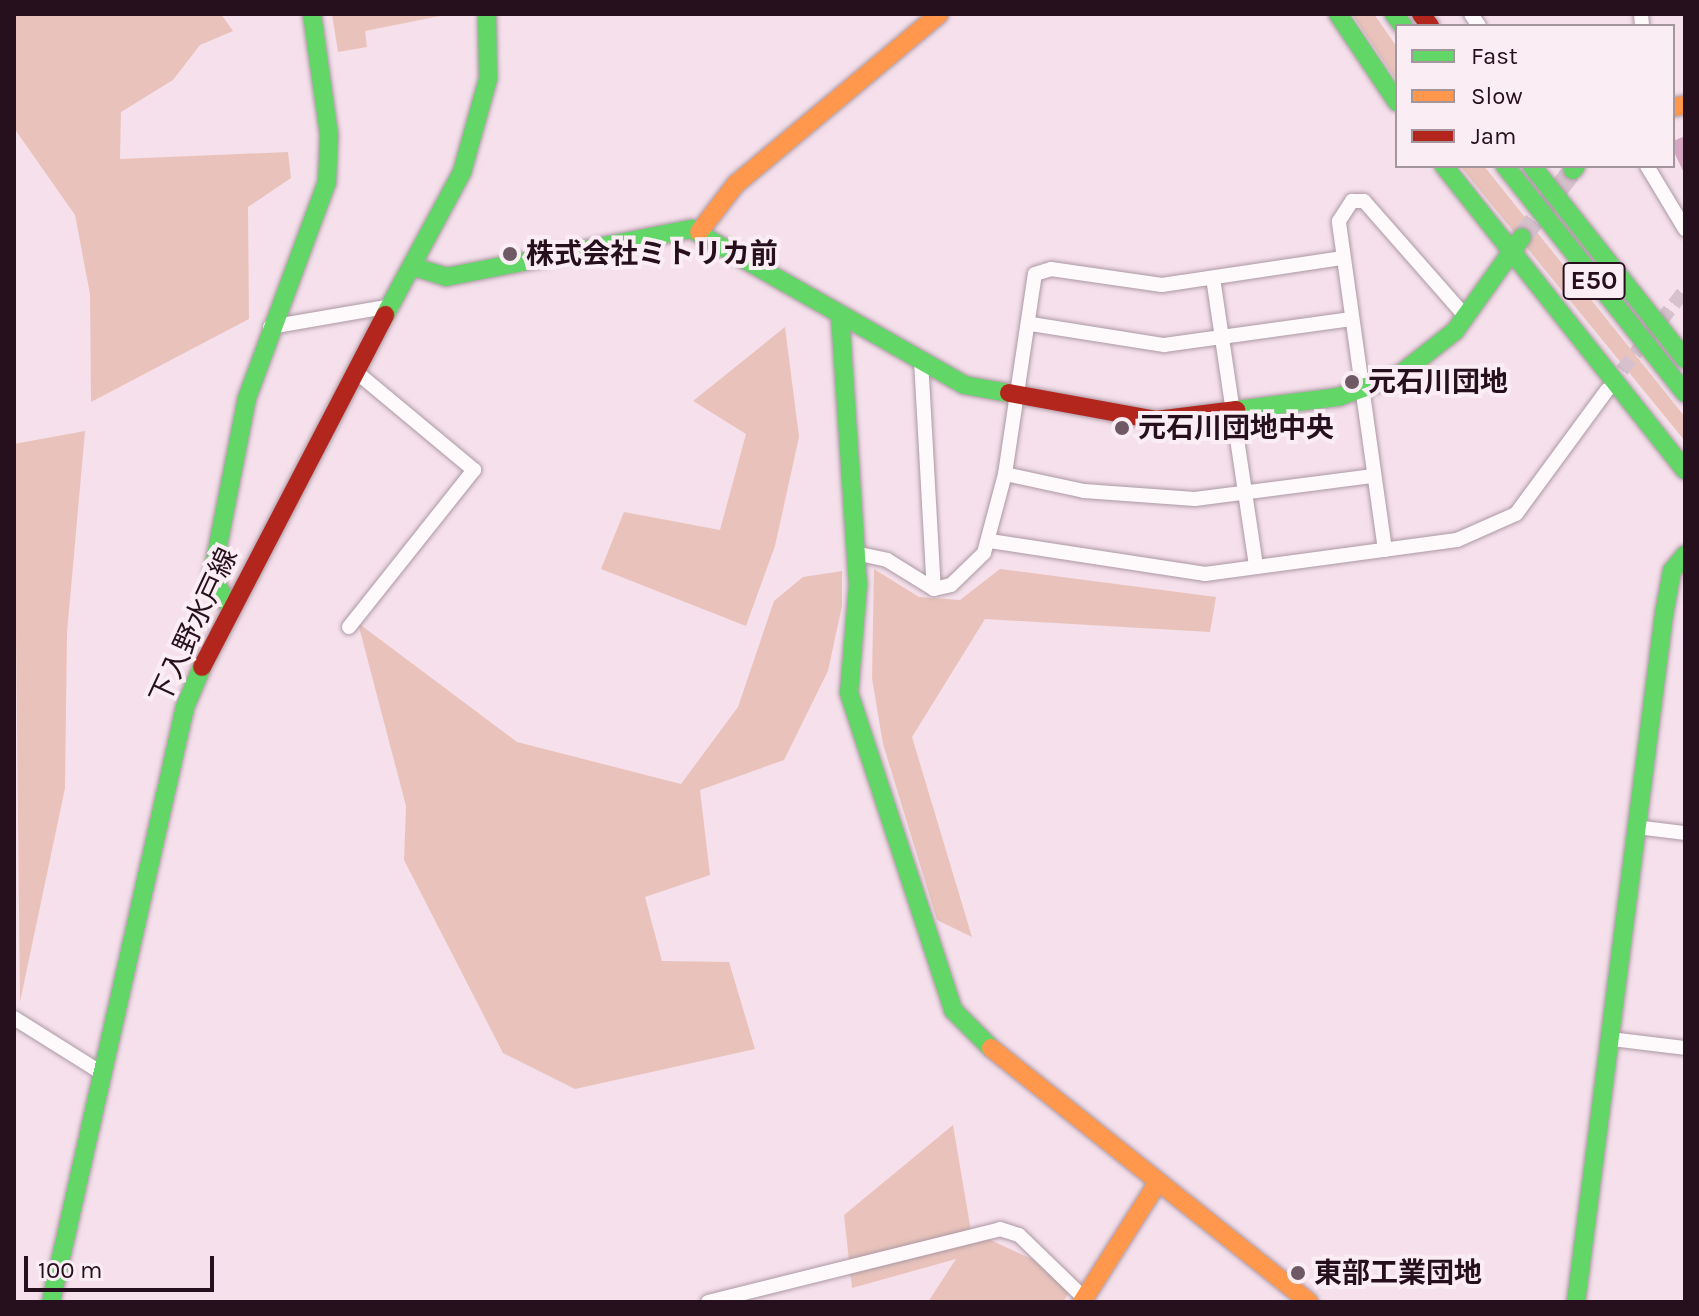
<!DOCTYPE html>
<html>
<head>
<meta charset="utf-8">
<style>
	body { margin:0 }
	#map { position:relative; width:1699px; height:1316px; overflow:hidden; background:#f5e0eb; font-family:Karla,"Noto Sans JP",sans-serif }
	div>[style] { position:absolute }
	.green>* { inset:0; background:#e9c3bb }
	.water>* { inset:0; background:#d6a7c2 }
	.street-tunnel>* { height:14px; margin-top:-7px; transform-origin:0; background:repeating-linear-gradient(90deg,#d6c1cc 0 14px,transparent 0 21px) }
	.secondary-tunnel>* { height:20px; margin-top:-10px; transform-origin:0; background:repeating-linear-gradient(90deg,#d6c1cc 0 20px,transparent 0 30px) }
	.roads { filter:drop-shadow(0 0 2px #ac99a4) drop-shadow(0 0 2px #ac99a4) }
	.street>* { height:14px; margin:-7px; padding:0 7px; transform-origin:7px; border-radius:7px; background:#fefafc }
	.fast>* { height:18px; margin:-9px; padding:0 9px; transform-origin:9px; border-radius:9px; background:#63d668 }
	.slow>* { height:18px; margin:-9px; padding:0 9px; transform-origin:9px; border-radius:9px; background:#ff974d }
	.jam>* { height:18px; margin:-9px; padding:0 9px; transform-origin:9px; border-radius:9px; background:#b3261e }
	.dots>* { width:22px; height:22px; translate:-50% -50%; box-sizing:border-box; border:4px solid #faedf3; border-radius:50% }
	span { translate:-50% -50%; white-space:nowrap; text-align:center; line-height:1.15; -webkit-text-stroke:8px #faedf3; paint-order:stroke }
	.shield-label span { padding:2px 6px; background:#faedf3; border:2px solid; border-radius:6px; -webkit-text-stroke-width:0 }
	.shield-label { font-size:26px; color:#26101d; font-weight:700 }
	.poi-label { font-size:28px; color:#26101d; font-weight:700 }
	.left { translate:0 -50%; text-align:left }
	.street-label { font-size:28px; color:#26101d }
	.frame { position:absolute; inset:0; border:16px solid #26101d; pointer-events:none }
	.legend { position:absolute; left:1395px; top:24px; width:280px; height:144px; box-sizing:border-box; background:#faedf3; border:2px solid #a5959d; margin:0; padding:10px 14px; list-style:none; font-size:24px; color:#26101d }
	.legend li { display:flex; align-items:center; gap:16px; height:40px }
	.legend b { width:40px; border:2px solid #a5959d }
	.scale { position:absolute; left:24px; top:1256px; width:190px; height:36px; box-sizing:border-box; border:4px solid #26101d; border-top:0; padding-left:10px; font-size:24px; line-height:28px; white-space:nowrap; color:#26101d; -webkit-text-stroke:6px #faedf3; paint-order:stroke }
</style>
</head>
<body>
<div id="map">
	<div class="green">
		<div style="clip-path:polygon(14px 14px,221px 14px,233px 31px,200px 45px,173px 80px,121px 112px,120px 159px,288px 152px,291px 178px,248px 207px,249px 319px,91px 402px,90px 294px,75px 215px,14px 128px)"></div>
		<div style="clip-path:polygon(332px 14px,440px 14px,440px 16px,365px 31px,367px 47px,338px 52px)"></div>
		<div style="clip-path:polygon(1352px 14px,1374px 14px,1397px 47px,1397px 81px)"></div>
		<div style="clip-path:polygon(1460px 166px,1484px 166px,1685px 417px,1685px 441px)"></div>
		<div style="clip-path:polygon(785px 327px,799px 437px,775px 546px,746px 626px,601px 569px,624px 512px,720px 530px,746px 434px,693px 401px)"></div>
		<div style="clip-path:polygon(85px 431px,67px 633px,65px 788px,20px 1002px,14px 444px)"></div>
		<div style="clip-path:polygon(874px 569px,919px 597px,960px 600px,1000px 569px,1216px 597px,1210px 632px,985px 619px,912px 737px,972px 937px,937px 920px,883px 744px,872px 678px)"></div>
		<div style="clip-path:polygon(842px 571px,842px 606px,828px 671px,784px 760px,700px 790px,710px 875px,645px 897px,662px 961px,729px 962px,755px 1049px,575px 1089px,503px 1053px,404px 860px,406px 806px,358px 623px,517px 742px,681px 784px,738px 707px,774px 601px,803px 577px)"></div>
		<div style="clip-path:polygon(953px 1125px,971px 1231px,1077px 1280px,1063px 1302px,928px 1302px,956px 1259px,852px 1288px,844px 1215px)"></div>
	</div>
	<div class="water">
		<div style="clip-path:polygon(1685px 136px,1685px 175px,1673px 150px,1673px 141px)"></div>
	</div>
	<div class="street-tunnel">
		<div style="left:1609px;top:387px;width:123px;rotate:-51.9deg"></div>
	</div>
	<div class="secondary-tunnel">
		<div style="left:1522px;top:237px;width:84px;rotate:-52.7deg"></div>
	</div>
	<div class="roads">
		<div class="street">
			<div style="left:1471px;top:14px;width:14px;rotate:56deg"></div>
			<div style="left:1641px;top:14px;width:12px;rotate:85deg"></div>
			<div style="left:1647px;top:166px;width:74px;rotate:58.9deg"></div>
			<div style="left:1213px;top:278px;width:291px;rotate:81.5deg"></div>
			<div style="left:1031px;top:324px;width:135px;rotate:9deg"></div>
			<div style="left:1164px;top:345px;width:189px;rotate:-7.9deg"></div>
			<div style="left:270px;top:327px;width:124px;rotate:-9.8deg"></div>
			<div style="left:921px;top:360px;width:229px;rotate:86.8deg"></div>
			<div style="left:1005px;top:474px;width:81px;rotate:12.1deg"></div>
			<div style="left:1084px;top:491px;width:111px;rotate:4.1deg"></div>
			<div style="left:1195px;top:499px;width:178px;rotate:-7.4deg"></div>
			<div style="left:990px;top:541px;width:218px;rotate:8.7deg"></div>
			<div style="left:1205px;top:574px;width:254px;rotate:-7.7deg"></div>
			<div style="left:1457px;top:540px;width:64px;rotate:-23.8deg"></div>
			<div style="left:1516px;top:514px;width:154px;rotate:-53.7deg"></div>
			<div style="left:1385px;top:550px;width:332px;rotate:-98deg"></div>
			<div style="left:1339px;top:221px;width:24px;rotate:-57deg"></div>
			<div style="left:1352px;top:201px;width:12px"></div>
			<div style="left:1364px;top:201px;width:154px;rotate:48.7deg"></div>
			<div style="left:855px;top:553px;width:33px;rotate:12deg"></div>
			<div style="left:887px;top:560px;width:55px;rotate:31.7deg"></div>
			<div style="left:934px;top:589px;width:17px;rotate:-13deg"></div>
			<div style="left:951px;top:585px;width:46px;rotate:-44.1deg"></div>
			<div style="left:984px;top:553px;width:82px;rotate:-75.1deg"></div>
			<div style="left:1005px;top:474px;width:202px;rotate:-81.5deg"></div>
			<div style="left:1035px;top:274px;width:17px;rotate:-17deg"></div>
			<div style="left:1051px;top:269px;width:112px;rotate:8.2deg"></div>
			<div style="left:1162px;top:285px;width:183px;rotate:-8.5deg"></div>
			<div style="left:349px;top:627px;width:201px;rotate:-51.5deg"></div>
			<div style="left:474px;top:470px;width:155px;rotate:-140.2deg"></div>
			<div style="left:1636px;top:827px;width:49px;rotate:7deg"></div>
			<div style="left:14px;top:1018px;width:102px;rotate:32.1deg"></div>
			<div style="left:1611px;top:1039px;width:75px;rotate:6.9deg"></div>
			<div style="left:708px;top:1302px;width:301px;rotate:-14deg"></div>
			<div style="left:1000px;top:1229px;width:20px;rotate:18deg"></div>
			<div style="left:1019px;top:1235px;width:91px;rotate:44.1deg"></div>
		</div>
		<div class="fast">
			<div style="left:1338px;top:14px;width:106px;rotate:56.2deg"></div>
			<div style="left:1394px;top:14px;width:15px;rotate:53deg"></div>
			<div style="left:1444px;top:166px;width:388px;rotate:51.6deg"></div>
			<div style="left:1505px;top:166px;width:290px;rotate:51.6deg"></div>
			<div style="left:1532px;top:166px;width:246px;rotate:51.6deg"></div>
			<div style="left:1573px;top:170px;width:5px;rotate:-53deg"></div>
			<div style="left:414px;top:267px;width:34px;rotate:17deg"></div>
			<div style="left:446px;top:277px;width:250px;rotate:-11.1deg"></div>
			<div style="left:691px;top:229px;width:314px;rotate:29.7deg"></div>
			<div style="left:964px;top:385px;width:46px;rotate:10.1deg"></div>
			<div style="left:385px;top:315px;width:162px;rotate:-61.7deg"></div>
			<div style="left:462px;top:172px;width:97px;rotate:-74.4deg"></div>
			<div style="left:488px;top:79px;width:65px;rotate:-90.9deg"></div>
			<div style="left:840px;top:315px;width:270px;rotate:86.2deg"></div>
			<div style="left:858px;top:584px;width:109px;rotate:94.7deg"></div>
			<div style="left:849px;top:693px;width:334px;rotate:71.8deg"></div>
			<div style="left:953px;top:1010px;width:54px;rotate:45deg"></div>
			<div style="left:1236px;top:410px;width:103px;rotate:-7.3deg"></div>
			<div style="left:1338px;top:397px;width:65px;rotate:-19.8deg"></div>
			<div style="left:1399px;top:375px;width:71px;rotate:-38.2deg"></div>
			<div style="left:1455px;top:331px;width:115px;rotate:-54.5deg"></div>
			<div style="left:229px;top:606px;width:34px;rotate:-120deg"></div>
			<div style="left:212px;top:576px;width:181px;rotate:-78.9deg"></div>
			<div style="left:247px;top:398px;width:230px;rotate:-69.7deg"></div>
			<div style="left:327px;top:182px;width:47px;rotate:-87.6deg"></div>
			<div style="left:329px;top:135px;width:122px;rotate:-98deg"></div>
			<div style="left:51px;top:1302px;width:610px;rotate:-77.31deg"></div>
			<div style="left:185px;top:707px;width:43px;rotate:-67deg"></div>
			<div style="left:1576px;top:1302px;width:694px;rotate:-82.71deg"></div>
			<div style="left:1664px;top:614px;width:44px;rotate:-79.5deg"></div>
			<div style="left:1672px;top:571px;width:21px;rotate:-51deg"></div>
		</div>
		<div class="slow">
			<div style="left:1673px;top:107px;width:12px;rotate:-9deg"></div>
			<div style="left:699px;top:232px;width:61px;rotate:-52.4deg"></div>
			<div style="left:736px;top:184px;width:265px;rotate:-39.9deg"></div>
			<div style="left:991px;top:1048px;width:407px;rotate:38.6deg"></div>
			<div style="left:1082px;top:1302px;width:140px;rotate:-57.6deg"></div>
		</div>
		<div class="jam">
			<div style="left:1421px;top:14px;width:15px;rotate:53deg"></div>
			<div style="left:1009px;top:393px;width:149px;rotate:10.4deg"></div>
			<div style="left:1156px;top:420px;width:81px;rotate:-7.1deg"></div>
			<div style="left:202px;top:667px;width:397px;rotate:-62.5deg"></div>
		</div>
	</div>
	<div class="dots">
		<div style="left:510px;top:254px;background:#6e5965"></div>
		<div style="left:1352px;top:382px;background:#6e5965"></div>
		<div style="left:1122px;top:428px;background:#6e5965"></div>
		<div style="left:1298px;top:1273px;background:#6e5965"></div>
	</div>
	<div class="shield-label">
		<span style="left:1594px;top:281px">E50</span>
	</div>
	<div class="poi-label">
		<span class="left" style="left:526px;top:254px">株式会社ミトリカ前</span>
		<span class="left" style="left:1368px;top:382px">元石川団地</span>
		<span class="left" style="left:1138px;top:428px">元石川団地中央</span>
		<span class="left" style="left:1314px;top:1273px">東部工業団地</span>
	</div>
	<div class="street-label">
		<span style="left:194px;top:626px;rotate:-65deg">下入野水戸線</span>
	</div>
	<div class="frame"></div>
	<ul class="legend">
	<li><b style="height:10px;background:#63d668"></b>Fast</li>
	<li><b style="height:10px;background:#ff974d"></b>Slow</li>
	<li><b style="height:10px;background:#b3261e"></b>Jam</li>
	</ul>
	<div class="scale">100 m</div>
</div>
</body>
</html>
